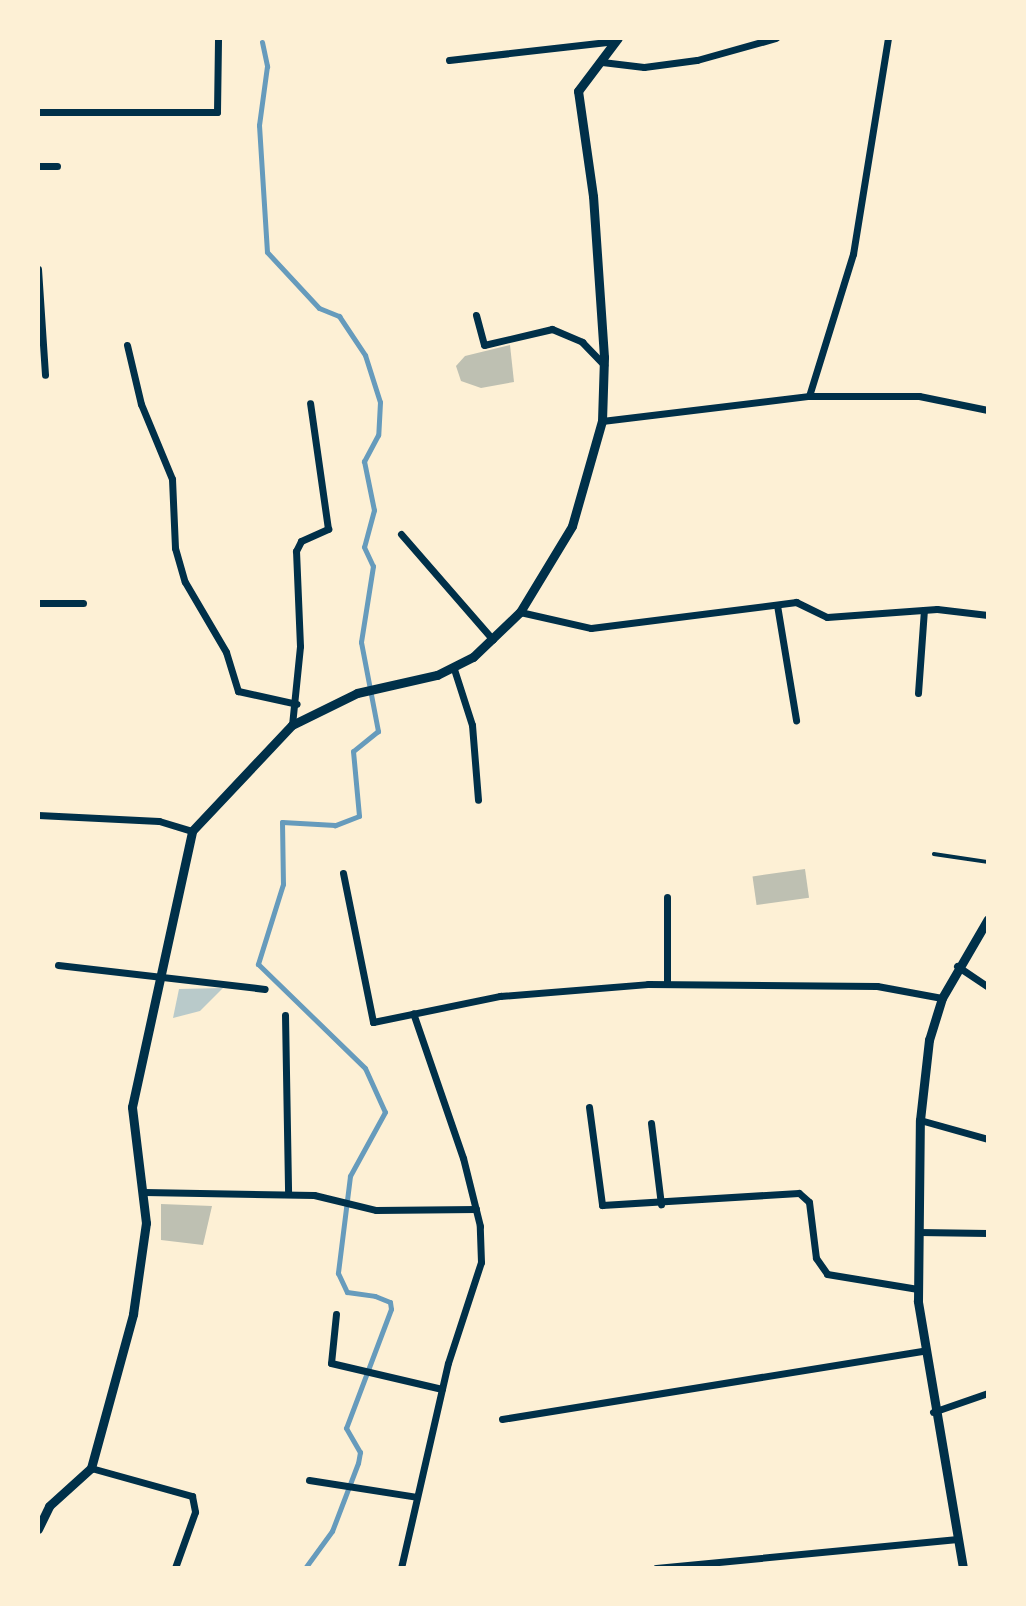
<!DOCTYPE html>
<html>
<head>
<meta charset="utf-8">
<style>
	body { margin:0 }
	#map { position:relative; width:1026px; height:1606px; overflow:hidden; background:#fdf0d5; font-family:Montserrat,sans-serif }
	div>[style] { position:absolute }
	.green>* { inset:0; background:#b9caca }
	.stream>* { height:5px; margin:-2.5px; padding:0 2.5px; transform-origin:2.5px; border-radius:2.5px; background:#669bbc }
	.building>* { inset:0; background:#bec0b2; transform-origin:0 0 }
	.service>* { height:3.5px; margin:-1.75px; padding:0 1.75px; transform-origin:1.75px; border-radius:1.75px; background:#003049 }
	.minor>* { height:7px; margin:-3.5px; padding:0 3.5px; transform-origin:3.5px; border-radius:3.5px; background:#003049 }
	.tertiary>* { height:9px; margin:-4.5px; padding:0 4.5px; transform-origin:4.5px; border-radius:4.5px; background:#003049 }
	span { translate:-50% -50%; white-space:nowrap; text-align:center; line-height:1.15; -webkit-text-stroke:6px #fdf0d5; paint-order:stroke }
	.frame { position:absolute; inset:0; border:40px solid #fdf0d5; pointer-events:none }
</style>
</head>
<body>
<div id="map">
	<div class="green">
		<div style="clip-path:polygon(223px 988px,200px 1011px,173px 1018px,179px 989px)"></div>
	</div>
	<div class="stream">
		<div style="left:262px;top:42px;width:25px;rotate:78deg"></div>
		<div style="left:267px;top:66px;width:60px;rotate:97.7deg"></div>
		<div style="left:259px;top:125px;width:127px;rotate:86.4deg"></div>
		<div style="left:267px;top:252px;width:76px;rotate:47.1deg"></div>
		<div style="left:319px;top:308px;width:22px;rotate:22deg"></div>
		<div style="left:339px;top:316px;width:47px;rotate:56.3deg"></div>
		<div style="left:365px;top:355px;width:49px;rotate:72.3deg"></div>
		<div style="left:380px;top:402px;width:33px;rotate:93deg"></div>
		<div style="left:378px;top:435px;width:30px;rotate:118deg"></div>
		<div style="left:364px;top:461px;width:50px;rotate:78.5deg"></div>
		<div style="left:374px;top:510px;width:38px;rotate:105deg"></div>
		<div style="left:364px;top:547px;width:21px;rotate:65deg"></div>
		<div style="left:373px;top:566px;width:77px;rotate:99deg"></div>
		<div style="left:361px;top:642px;width:91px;rotate:79.2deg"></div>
		<div style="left:378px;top:731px;width:32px;rotate:141deg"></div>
		<div style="left:353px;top:751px;width:65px;rotate:84.7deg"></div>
		<div style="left:359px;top:816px;width:26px;rotate:159deg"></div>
		<div style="left:335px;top:825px;width:53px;rotate:-176.8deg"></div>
		<div style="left:282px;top:822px;width:62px;rotate:89.1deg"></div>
		<div style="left:283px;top:884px;width:84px;rotate:107.4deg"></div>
		<div style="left:258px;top:964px;width:149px;rotate:44.2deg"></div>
		<div style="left:365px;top:1068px;width:48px;rotate:65.6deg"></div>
		<div style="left:385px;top:1112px;width:73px;rotate:118.7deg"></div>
		<div style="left:350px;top:1176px;width:98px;rotate:97.1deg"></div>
		<div style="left:338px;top:1273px;width:21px;rotate:65deg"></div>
		<div style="left:347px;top:1292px;width:28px;rotate:8deg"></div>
		<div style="left:375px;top:1296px;width:16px;rotate:22deg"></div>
		<div style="left:390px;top:1302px;width:7px;rotate:82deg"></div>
		<div style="left:391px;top:1309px;width:127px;rotate:110.7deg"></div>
		<div style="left:346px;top:1428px;width:28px;rotate:60deg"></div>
		<div style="left:360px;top:1452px;width:11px;rotate:100deg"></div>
		<div style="left:358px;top:1463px;width:73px;rotate:110.9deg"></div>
		<div style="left:332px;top:1531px;width:46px;rotate:126.1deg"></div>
	</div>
	<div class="building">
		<div style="clip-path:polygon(510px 345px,514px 382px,481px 388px,461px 381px,456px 366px,465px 356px)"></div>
		<div style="left:805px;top:869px;width:29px;height:53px;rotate:82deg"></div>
		<div style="clip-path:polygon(161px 1204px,212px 1206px,203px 1245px,161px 1240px)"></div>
	</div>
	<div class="service">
		<div style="left:934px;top:854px;width:55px;rotate:8.4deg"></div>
	</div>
	<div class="minor">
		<div style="left:449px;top:60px;width:168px;rotate:-6.5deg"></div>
		<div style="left:602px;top:62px;width:42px;rotate:6.8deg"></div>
		<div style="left:644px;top:67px;width:53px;rotate:-7.5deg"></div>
		<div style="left:697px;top:60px;width:82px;rotate:-15.6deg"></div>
		<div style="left:38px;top:112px;width:179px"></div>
		<div style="left:217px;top:112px;width:74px;rotate:-89.2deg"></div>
		<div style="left:38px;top:166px;width:19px"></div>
		<div style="left:38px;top:269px;width:106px;rotate:86.2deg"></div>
		<div style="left:476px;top:315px;width:31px;rotate:75deg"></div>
		<div style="left:484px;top:345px;width:70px;rotate:-13.2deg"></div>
		<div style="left:552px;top:329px;width:33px;rotate:23deg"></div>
		<div style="left:582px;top:342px;width:32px;rotate:46deg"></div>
		<div style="left:127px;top:345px;width:61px;rotate:76.7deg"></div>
		<div style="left:141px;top:404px;width:81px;rotate:67.5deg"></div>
		<div style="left:172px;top:479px;width:69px;rotate:87.5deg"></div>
		<div style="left:175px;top:548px;width:35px;rotate:74deg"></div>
		<div style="left:185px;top:582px;width:81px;rotate:59.6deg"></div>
		<div style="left:226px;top:652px;width:41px;rotate:72.9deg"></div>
		<div style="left:238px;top:691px;width:60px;rotate:12.4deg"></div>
		<div style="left:809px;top:396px;width:149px;rotate:-72.8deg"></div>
		<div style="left:853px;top:254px;width:219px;rotate:-80.8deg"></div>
		<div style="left:602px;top:421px;width:209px;rotate:-6.9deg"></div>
		<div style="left:809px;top:396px;width:110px"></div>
		<div style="left:919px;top:396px;width:70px;rotate:11.5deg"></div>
		<div style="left:401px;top:534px;width:140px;rotate:49deg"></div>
		<div style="left:38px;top:603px;width:45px"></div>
		<div style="left:777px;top:605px;width:117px;rotate:80.6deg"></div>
		<div style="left:520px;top:612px;width:73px;rotate:12.7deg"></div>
		<div style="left:591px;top:628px;width:207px;rotate:-7.2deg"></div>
		<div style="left:796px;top:602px;width:34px;rotate:26deg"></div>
		<div style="left:827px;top:617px;width:110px;rotate:-4.2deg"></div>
		<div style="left:937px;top:609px;width:51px;rotate:6.7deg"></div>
		<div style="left:454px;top:669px;width:59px;rotate:72.2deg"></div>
		<div style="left:472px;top:725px;width:75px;rotate:85.4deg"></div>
		<div style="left:918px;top:693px;width:83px;rotate:-85.9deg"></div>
		<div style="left:292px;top:725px;width:79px;rotate:-84.2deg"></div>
		<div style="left:300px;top:646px;width:95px;rotate:-92.4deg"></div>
		<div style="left:296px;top:551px;width:11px;rotate:-63deg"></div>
		<div style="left:301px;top:541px;width:30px;rotate:-24deg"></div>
		<div style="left:328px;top:529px;width:127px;rotate:-98.1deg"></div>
		<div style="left:38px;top:815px;width:121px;rotate:2.8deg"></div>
		<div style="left:159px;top:821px;width:34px;rotate:17deg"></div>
		<div style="left:343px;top:873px;width:152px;rotate:78.6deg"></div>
		<div style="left:373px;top:1022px;width:130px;rotate:-11.6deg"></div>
		<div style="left:500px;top:996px;width:148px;rotate:-4.6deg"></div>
		<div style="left:648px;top:984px;width:229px;rotate:0.5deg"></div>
		<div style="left:877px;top:986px;width:66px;rotate:10.5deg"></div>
		<div style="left:58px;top:965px;width:208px;rotate:6.6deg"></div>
		<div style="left:957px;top:966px;width:37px;rotate:34deg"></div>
		<div style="left:667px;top:984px;width:87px;rotate:-90deg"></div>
		<div style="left:285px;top:1015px;width:179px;rotate:89deg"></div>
		<div style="left:589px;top:1107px;width:99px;rotate:82.4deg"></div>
		<div style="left:602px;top:1205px;width:197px;rotate:-3.5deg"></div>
		<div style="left:799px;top:1193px;width:13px;rotate:42deg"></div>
		<div style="left:809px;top:1202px;width:56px;rotate:82.9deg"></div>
		<div style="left:816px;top:1258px;width:19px;rotate:55deg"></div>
		<div style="left:827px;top:1274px;width:92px;rotate:9.4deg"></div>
		<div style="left:920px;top:1120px;width:71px;rotate:15.6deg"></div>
		<div style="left:651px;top:1123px;width:82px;rotate:83deg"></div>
		<div style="left:144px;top:1192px;width:170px;rotate:1deg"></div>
		<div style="left:314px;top:1195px;width:64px;rotate:13.6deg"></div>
		<div style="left:376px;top:1210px;width:100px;rotate:-0.6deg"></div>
		<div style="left:918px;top:1232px;width:70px;rotate:0.8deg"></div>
		<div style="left:336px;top:1314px;width:49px;rotate:95.8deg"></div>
		<div style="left:331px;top:1363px;width:114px;rotate:13.2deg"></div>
		<div style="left:933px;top:1412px;width:58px;rotate:-19.1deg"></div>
		<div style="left:502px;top:1419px;width:427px;rotate:-9.2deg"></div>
		<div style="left:91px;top:1468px;width:105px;rotate:15.5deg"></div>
		<div style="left:192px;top:1496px;width:16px;rotate:79deg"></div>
		<div style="left:195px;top:1512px;width:59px;rotate:109.7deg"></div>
		<div style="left:309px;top:1480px;width:109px;rotate:8.9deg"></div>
		<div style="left:401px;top:1568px;width:210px;rotate:-77.1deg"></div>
		<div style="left:448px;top:1363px;width:106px;rotate:-71.9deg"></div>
		<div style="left:481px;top:1262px;width:36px;rotate:-92deg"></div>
		<div style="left:480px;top:1226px;width:70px;rotate:-104deg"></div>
		<div style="left:463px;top:1158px;width:153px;rotate:-109deg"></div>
		<div style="left:656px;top:1568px;width:303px;rotate:-5.5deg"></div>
	</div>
	<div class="tertiary">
		<div style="left:38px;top:1529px;width:25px;rotate:-64deg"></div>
		<div style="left:49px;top:1506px;width:57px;rotate:-42.1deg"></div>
		<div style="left:91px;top:1468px;width:160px;rotate:-74.7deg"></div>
		<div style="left:133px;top:1314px;width:92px;rotate:-81.9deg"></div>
		<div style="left:146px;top:1223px;width:117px;rotate:-96.9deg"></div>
		<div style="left:132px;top:1107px;width:282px;rotate:-77.7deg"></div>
		<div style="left:192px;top:831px;width:146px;rotate:-46.7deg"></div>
		<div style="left:292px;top:725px;width:72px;rotate:-26.2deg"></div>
		<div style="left:357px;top:693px;width:82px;rotate:-12.7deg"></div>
		<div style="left:437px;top:675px;width:40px;rotate:-26.6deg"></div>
		<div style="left:473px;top:657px;width:65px;rotate:-43.8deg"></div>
		<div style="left:520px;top:612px;width:100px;rotate:-58.8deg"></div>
		<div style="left:572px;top:526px;width:109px;rotate:-74.1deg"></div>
		<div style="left:602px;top:421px;width:64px;rotate:-88.2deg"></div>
		<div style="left:604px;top:357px;width:161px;rotate:-93.9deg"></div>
		<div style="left:593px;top:196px;width:106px;rotate:-98.1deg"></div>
		<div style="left:578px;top:91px;width:66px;rotate:-53deg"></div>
		<div style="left:963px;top:1568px;width:271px;rotate:-99.6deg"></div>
		<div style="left:918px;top:1301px;width:181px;rotate:-89.4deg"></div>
		<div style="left:920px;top:1120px;width:81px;rotate:-83.6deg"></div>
		<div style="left:929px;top:1040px;width:44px;rotate:-72.8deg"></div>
		<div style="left:942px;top:998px;width:91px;rotate:-59.8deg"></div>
	</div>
	<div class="frame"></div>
</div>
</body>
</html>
